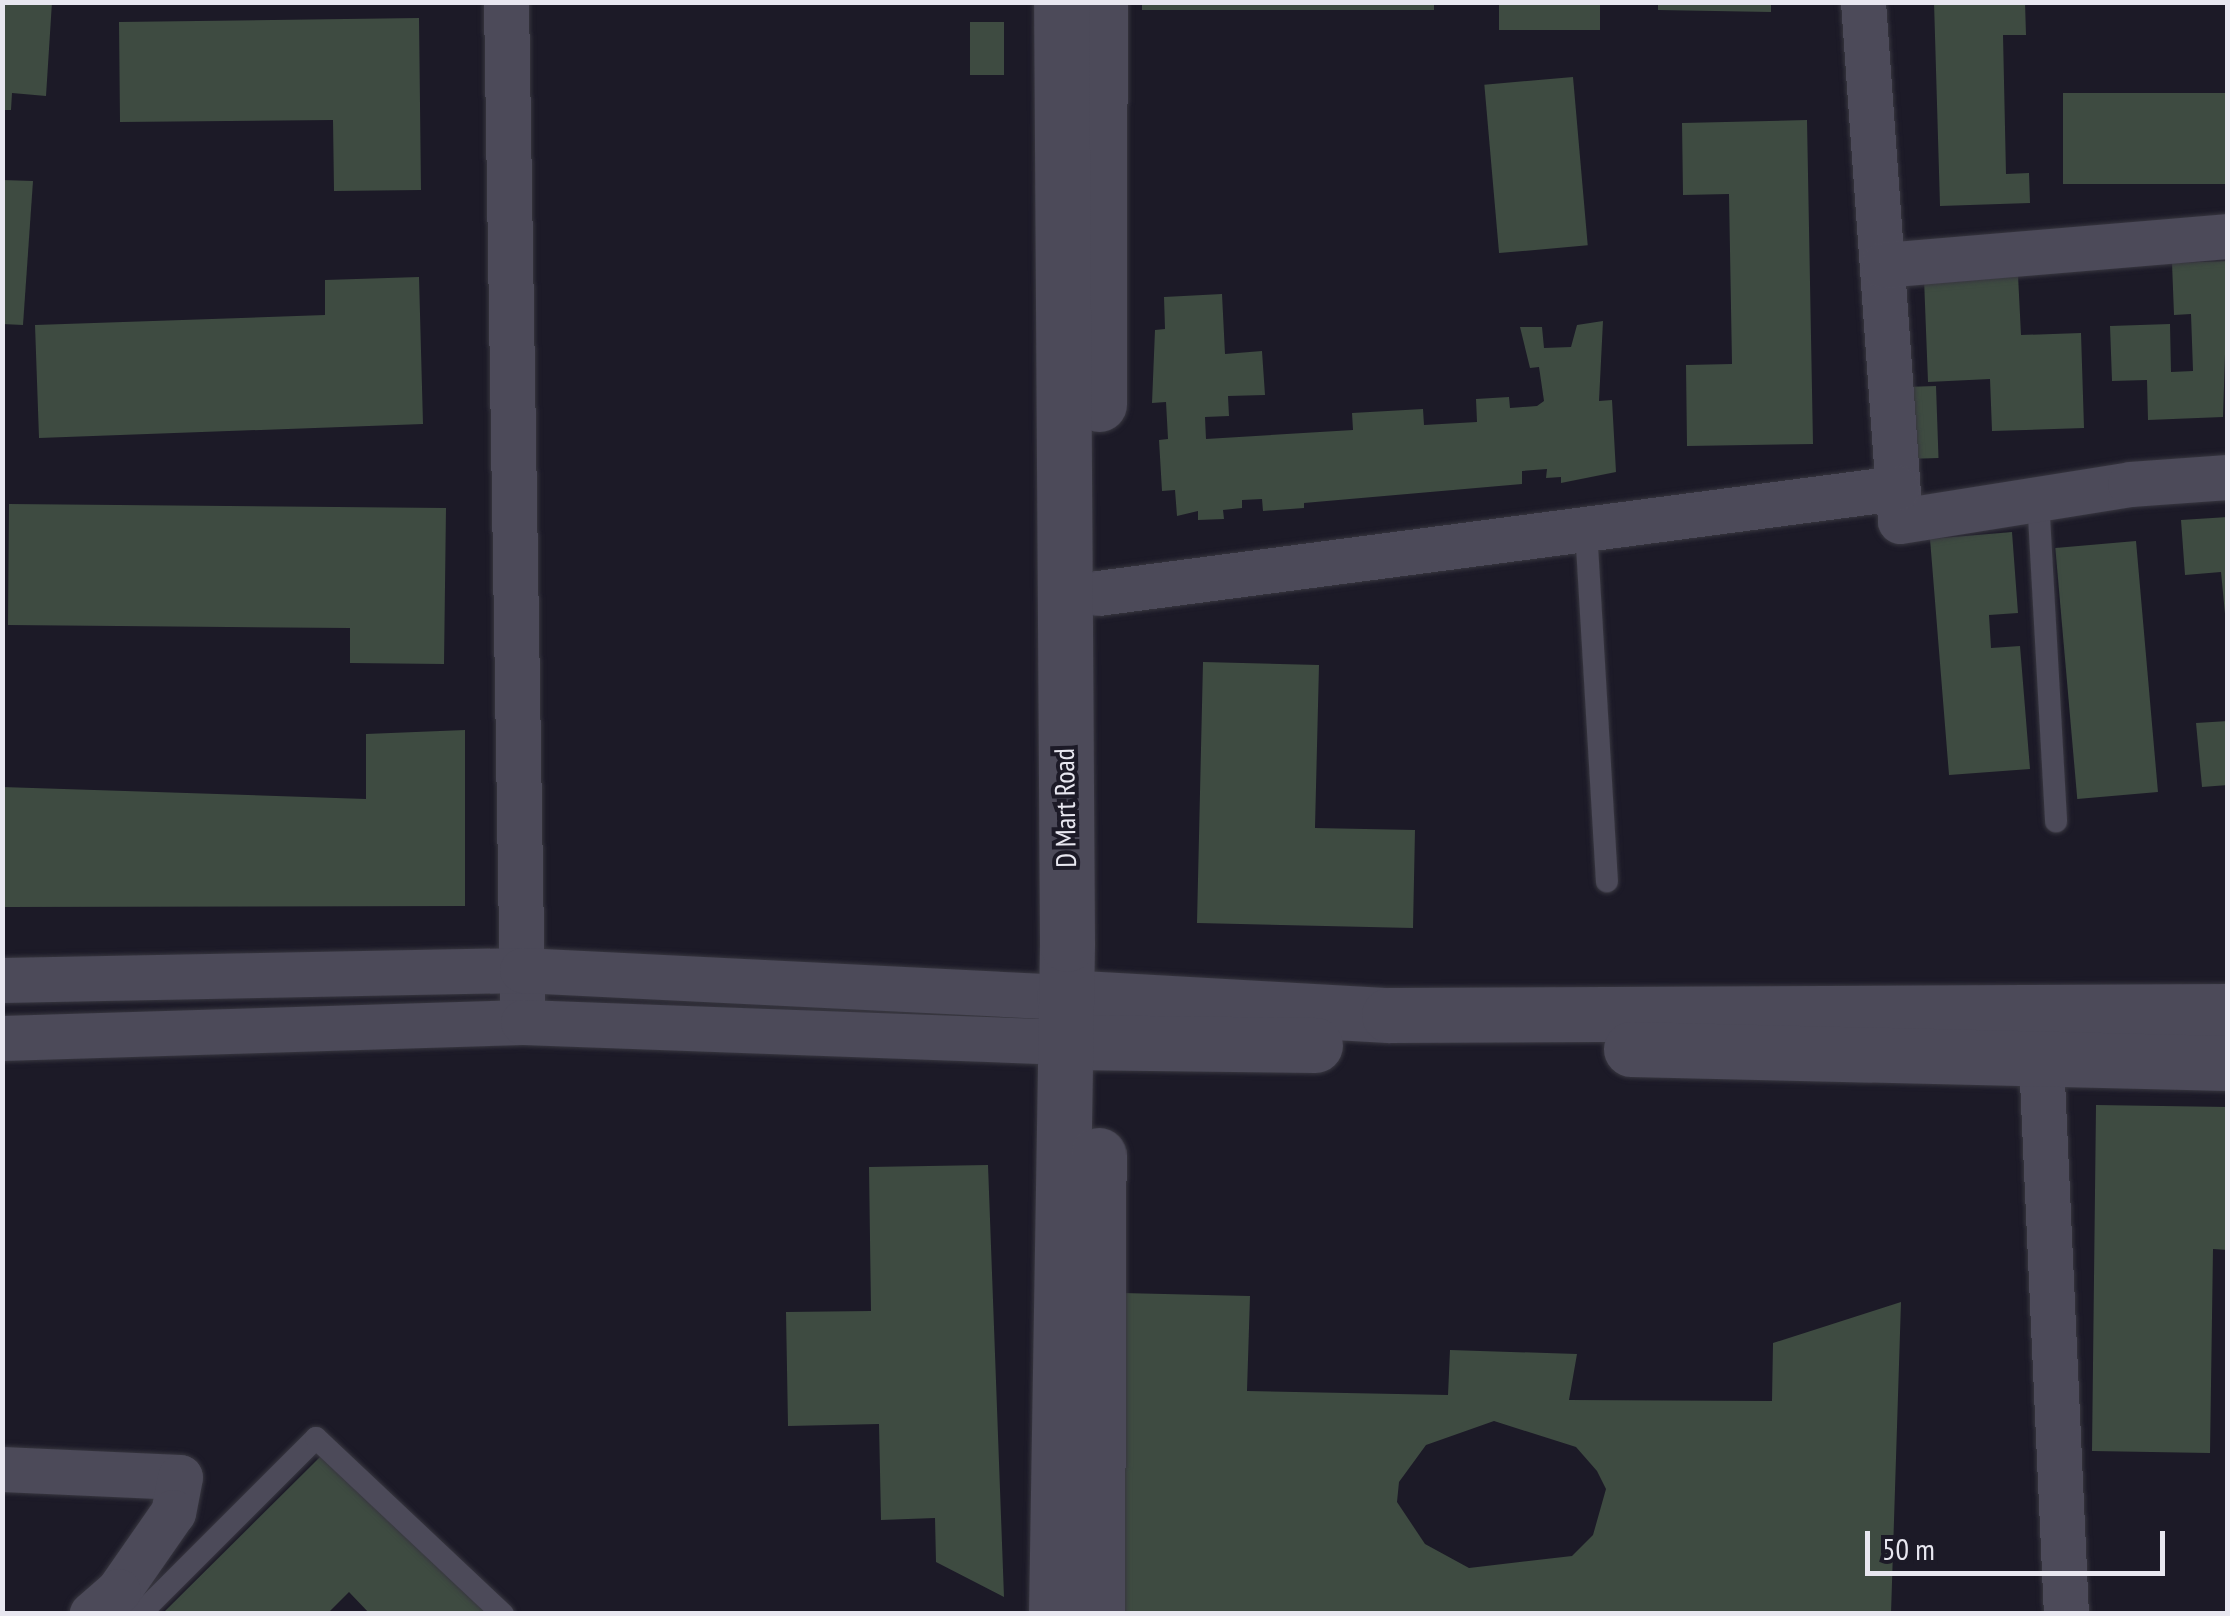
<!DOCTYPE html>
<html>
<head>
<meta charset="utf-8">
<style>
	body { margin:0 }
	#map { position:relative; width:2230px; height:1616px; overflow:hidden; background:#1c1a27; font-family:"PT Sans Narrow",sans-serif }
	div>[style] { position:absolute }
	.building>* { inset:0; background:#3e4b41; transform-origin:0 0 }
	.roads { filter:drop-shadow(0 0 2px #383740) drop-shadow(0 0 2px #383740) }
	.service>* { height:22px; margin:-11px; padding:0 11px; transform-origin:11px; border-radius:11px; background:#4c4a59 }
	.minor>* { height:45px; margin:-22.5px; padding:0 22.5px; transform-origin:22.5px; border-radius:22.5px; background:#4c4a59 }
	.tertiary>* { height:55px; margin:-27.5px; padding:0 27.5px; transform-origin:27.5px; border-radius:27.5px; background:#4c4a59 }
	span { translate:-50% -50%; white-space:nowrap; text-align:center; line-height:1.15; -webkit-text-stroke:8px #1c1a27; paint-order:stroke }
	.street-label { font-size:28px; color:#e8e7f0 }
	.frame { position:absolute; inset:0; border:5px solid #e8e7f0; pointer-events:none }
	.scale { position:absolute; left:1865px; top:1531px; width:300px; height:45px; box-sizing:border-box; border:5px solid #e8e7f0; border-top:0; padding-left:12px; font-size:30px; line-height:35px; white-space:nowrap; color:#e8e7f0; -webkit-text-stroke:8px #1c1a27; paint-order:stroke }
</style>
</head>
<body>
<div id="map">
	<div class="building">
		<div style="clip-path:polygon(2px 2px,52px 2px,46px 96px,12px 93px,11px 110px,2px 110px)"></div>
		<div style="left:1142px;top:2px;width:292px;height:8px"></div>
		<div style="left:1499px;top:2px;width:101px;height:28px"></div>
		<div style="clip-path:polygon(1658px 2px,1771px 2px,1771px 12px,1658px 10px)"></div>
		<div style="clip-path:polygon(1934px 2px,2025px 2px,2026px 35px,2003px 35px,2006px 174px,2029px 173px,2030px 203px,1940px 206px)"></div>
		<div style="clip-path:polygon(419px 18px,421px 190px,334px 191px,333px 120px,120px 122px,119px 22px)"></div>
		<div style="left:970px;top:22px;width:34px;height:53px"></div>
		<div style="left:1573px;top:77px;width:169px;height:89px;rotate:85deg"></div>
		<div style="left:2228px;top:93px;width:91px;height:165px;rotate:90deg"></div>
		<div style="clip-path:polygon(1807px 120px,1813px 444px,1687px 446px,1686px 365px,1732px 364px,1729px 194px,1683px 195px,1682px 123px)"></div>
		<div style="clip-path:polygon(2px 180px,33px 181px,23px 325px,2px 324px)"></div>
		<div style="clip-path:polygon(2228px 261px,2223px 417px,2148px 420px,2147px 380px,2112px 381px,2110px 326px,2170px 324px,2171px 372px,2193px 371px,2191px 314px,2174px 315px,2172px 263px)"></div>
		<div style="clip-path:polygon(2018px 275px,2021px 335px,2081px 333px,2084px 428px,1992px 431px,1990px 379px,1928px 382px,1924px 279px)"></div>
		<div style="clip-path:polygon(419px 277px,423px 424px,39px 438px,35px 325px,325px 315px,325px 280px)"></div>
		<div style="clip-path:polygon(1222px 294px,1225px 354px,1262px 351px,1265px 395px,1228px 396px,1229px 416px,1205px 417px,1206px 439px,1353px 430px,1352px 413px,1423px 409px,1424px 425px,1477px 422px,1476px 399px,1509px 397px,1510px 408px,1537px 406px,1544px 401px,1539px 367px,1530px 368px,1520px 327px,1542px 327px,1544px 348px,1571px 347px,1577px 325px,1603px 321px,1599px 401px,1612px 400px,1616px 472px,1561px 483px,1561px 477px,1546px 478px,1547px 469px,1522px 471px,1522px 484px,1304px 503px,1304px 508px,1263px 511px,1262px 499px,1242px 500px,1242px 508px,1223px 510px,1224px 519px,1198px 520px,1198px 511px,1177px 516px,1175px 490px,1162px 491px,1159px 440px,1168px 439px,1166px 402px,1152px 403px,1155px 330px,1165px 329px,1164px 297px)"></div>
		<div style="left:1936px;top:386px;width:72px;height:39px;rotate:88deg"></div>
		<div style="clip-path:polygon(9px 504px,446px 508px,444px 664px,350px 663px,350px 628px,8px 625px)"></div>
		<div style="clip-path:polygon(2228px 517px,2228px 614px,2225px 614px,2221px 572px,2185px 575px,2181px 520px)"></div>
		<div style="clip-path:polygon(2012px 532px,2018px 613px,1989px 615px,1991px 648px,2020px 646px,2030px 769px,1949px 775px,1930px 539px)"></div>
		<div style="left:2136px;top:541px;width:252px;height:81px;rotate:85deg"></div>
		<div style="clip-path:polygon(1203px 662px,1319px 665px,1315px 828px,1415px 830px,1413px 928px,1197px 923px)"></div>
		<div style="clip-path:polygon(2228px 721px,2228px 785px,2202px 787px,2196px 723px)"></div>
		<div style="clip-path:polygon(465px 730px,465px 906px,2px 907px,2px 787px,366px 799px,366px 734px)"></div>
		<div style="clip-path:polygon(2096px 1105px,2228px 1107px,2228px 1250px,2213px 1249px,2210px 1453px,2092px 1451px)"></div>
		<div style="clip-path:polygon(988px 1165px,1004px 1597px,936px 1562px,935px 1518px,881px 1520px,879px 1424px,788px 1426px,786px 1312px,871px 1311px,869px 1167px)"></div>
		<div style="clip-path:polygon(evenodd,1122px 1293px,1250px 1296px,1247px 1391px,1448px 1395px,1450px 1350px,1577px 1354px,1569px 1400px,1772px 1401px,1773px 1343px,1901px 1302px,1891px 1614px,1121px 1614px,1122px 1293px,1494px 1421px,1576px 1447px,1597px 1471px,1606px 1489px,1593px 1535px,1572px 1556px,1469px 1568px,1425px 1544px,1397px 1502px,1399px 1482px,1426px 1445px,1494px 1421px)"></div>
		<div style="clip-path:polygon(321px 1456px,492px 1614px,370px 1614px,349px 1592px,327px 1614px,162px 1614px)"></div>
	</div>
	<div class="roads">
		<div class="service">
			<div style="left:2038px;top:498px;width:324px;rotate:86.8deg"></div>
			<div style="left:1586px;top:529px;width:353px;rotate:86.6deg"></div>
			<div style="left:140px;top:1614px;width:249px;rotate:-45deg"></div>
			<div style="left:316px;top:1438px;width:257px;rotate:43.3deg"></div>
		</div>
		<div class="minor">
			<div style="left:506px;top:2px;width:998px;rotate:89.08deg"></div>
			<div style="left:1863px;top:2px;width:520px;rotate:85.92deg"></div>
			<div style="left:1900px;top:521px;width:233px;rotate:-9.1deg"></div>
			<div style="left:2130px;top:484px;width:98px;rotate:-4.1deg"></div>
			<div style="left:1883px;top:265px;width:346px;rotate:-4.8deg"></div>
			<div style="left:1098px;top:593px;width:806px;rotate:-7.49deg"></div>
			<div style="left:2px;top:980px;width:520px;rotate:-1.1deg"></div>
			<div style="left:522px;top:970px;width:543px;rotate:2.85deg"></div>
			<div style="left:2px;top:1038px;width:521px;rotate:-1.76deg"></div>
			<div style="left:523px;top:1022px;width:543px;rotate:2.11deg"></div>
			<div style="left:2041px;top:1058px;width:557px;rotate:87.43deg"></div>
			<div style="left:2px;top:1469px;width:178px;rotate:2.6deg"></div>
			<div style="left:180px;top:1477px;width:36px;rotate:101deg"></div>
			<div style="left:173px;top:1512px;width:96px;rotate:124.8deg"></div>
			<div style="left:118px;top:1591px;width:35px;rotate:139deg"></div>
		</div>
		<div class="tertiary">
			<div style="left:1099px;top:404px;width:402px;rotate:-89.9deg"></div>
			<div style="left:1064px;top:997px;width:325px;rotate:3.2deg"></div>
			<div style="left:1389px;top:1015px;width:839px;rotate:-0.27deg"></div>
			<div style="left:1066px;top:1042px;width:249px;rotate:0.7deg"></div>
			<div style="left:1631px;top:1049px;width:597px;rotate:1.34deg"></div>
			<div style="left:1056px;top:1614px;width:670px;rotate:-89.06deg"></div>
			<div style="left:1067px;top:944px;width:942px;rotate:-90.36deg"></div>
			<div style="left:1097px;top:1614px;width:459px;rotate:-89.8deg"></div>
		</div>
	</div>
	<div class="street-label">
		<span style="left:1065px;top:808px;rotate:-91deg">D Mart Road</span>
	</div>
	<div class="frame"></div>
	<div class="scale">50 m</div>
</div>
</body>
</html>
